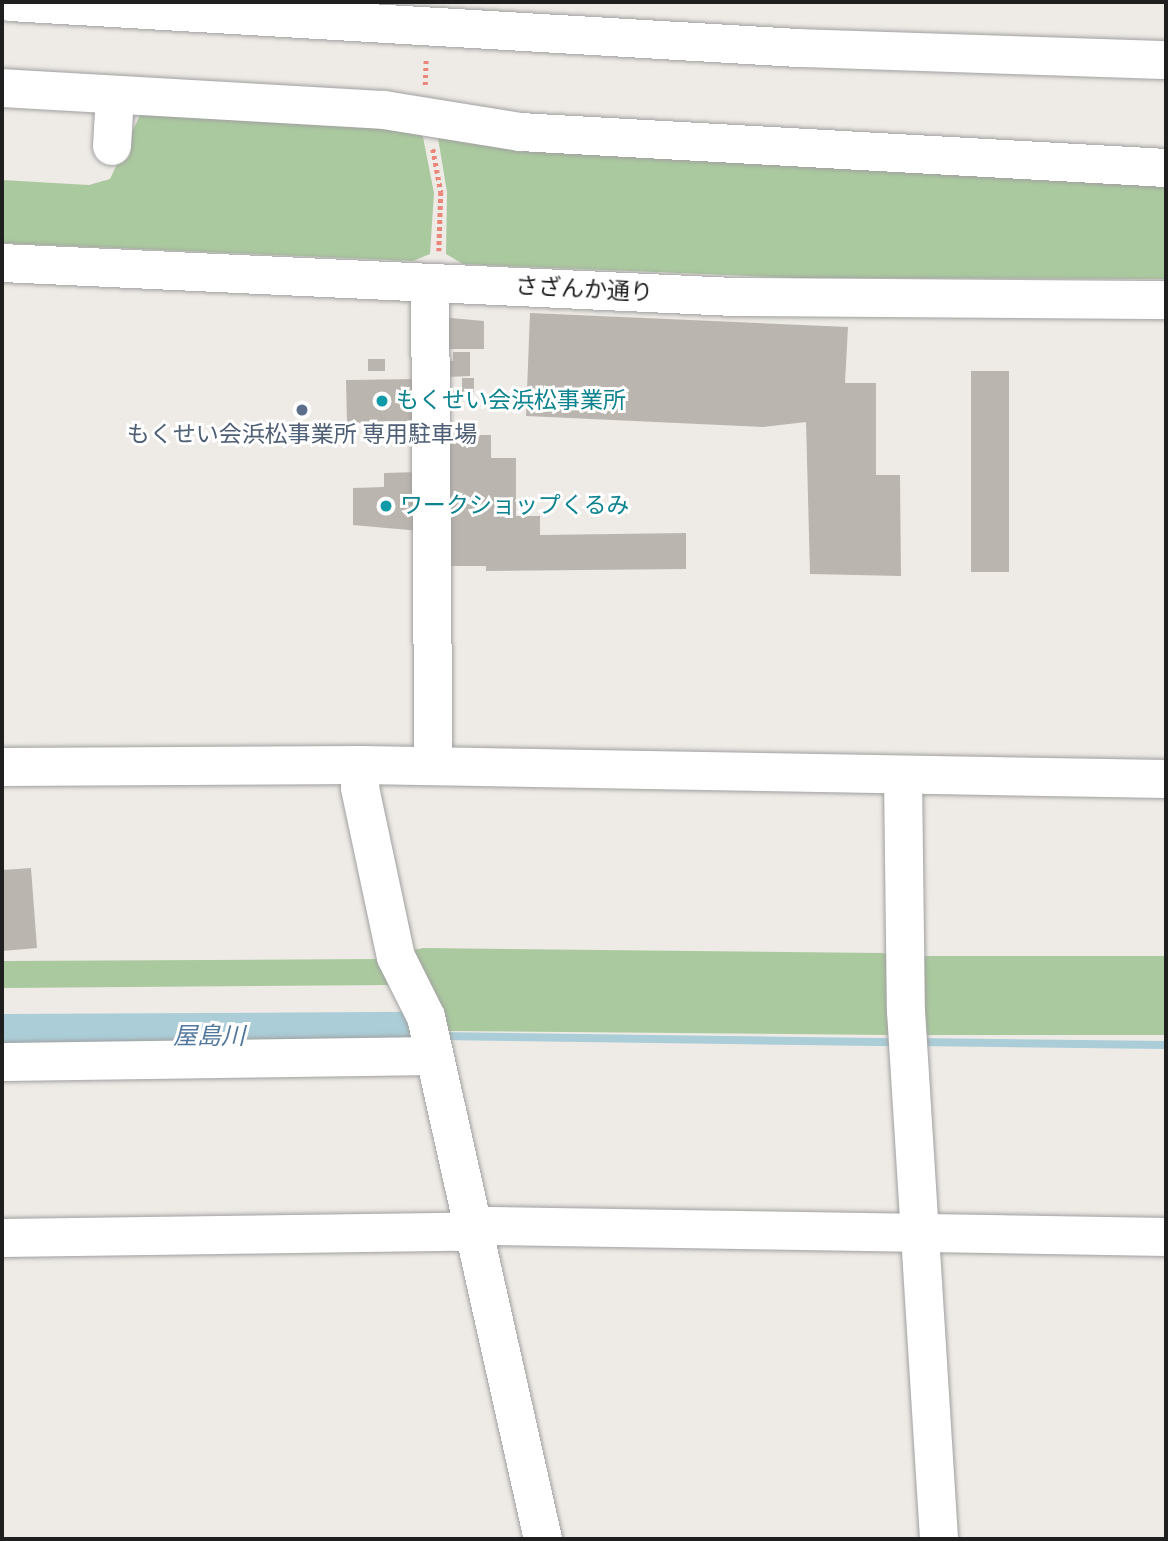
<!DOCTYPE html>
<html>
<head>
<meta charset="utf-8">
<style>
	body { margin:0 }
	#map { position:relative; width:1168px; height:1541px; overflow:hidden; background:#eeebe6; font-family:"Roboto Condensed","Noto Sans JP",sans-serif }
	div>[style] { position:absolute }
	.forest>* { inset:0; background:#abc99f; transform-origin:0 0 }
	.stream>* { height:8px; margin:-4px; padding:0 4px; transform-origin:4px; border-radius:4px; background:#abcdd7 }
	.river>* { height:49px; margin:-24.5px; padding:0 24.5px; transform-origin:24.5px; border-radius:24.5px; background:#abcdd7 }
	.building>* { inset:0; background:#bbb5af; transform-origin:0 0 }
	.path>* { height:4.5px; margin-top:-2.25px; transform-origin:0; background:repeating-linear-gradient(90deg,#eb867a 0 3.5px,transparent 0 7px) }
	.roads { filter:drop-shadow(0 0 2px #a0a0a0) drop-shadow(0 0 2px #a0a0a0) }
	.minor>* { height:38px; margin:-19px; padding:0 19px; transform-origin:19px; border-radius:19px; background:#fff }
	.dots>* { width:19px; height:19px; translate:-50% -50%; box-sizing:border-box; border:4px solid #fff; border-radius:50% }
	span { translate:-50% -50%; white-space:nowrap; text-align:center; line-height:1.15; -webkit-text-stroke:6px #fff; paint-order:stroke }
	.street-label { font-size:23px; color:#1f1f1f }
	.culture-label { font-size:23px; color:#0d838f }
	.left { translate:0 -50%; text-align:left }
	.service-label { font-size:23px; color:#4e5e75 }
	.water-label { font-size:24px; color:#52779d; font-style:italic }
	.frame { position:absolute; inset:0; border:4px solid #1f1f1f; pointer-events:none }
</style>
</head>
<body>
<div id="map">
	<div class="forest">
		<div style="clip-path:polygon(168px 110px,422px 132px,434px 193px,430px 254px,413px 261px,2px 243px,2px 180px,89px 185px,110px 179px,140px 115px)"></div>
		<div style="clip-path:polygon(438px 138px,1166px 181px,1166px 279px,797px 278px,463px 264px,446px 254px,447px 192px)"></div>
		<div style="clip-path:polygon(423px 948px,883px 953px,892px 956px,890px 1035px,450px 1031px,443px 1026px,414px 950px)"></div>
		<div style="left:919px;top:956px;width:247px;height:79px"></div>
		<div style="clip-path:polygon(376px 959px,382px 961px,393px 985px,2px 988px,2px 961px)"></div>
	</div>
	<div class="stream">
		<div style="left:441px;top:1036px;width:456px;rotate:0.8deg"></div>
		<div style="left:917px;top:1042px;width:249px;rotate:0.7deg"></div>
	</div>
	<div class="river">
		<div style="left:2px;top:1038px;width:415px;rotate:-0.3deg"></div>
	</div>
	<div class="building">
		<div style="clip-path:polygon(530px 313px,848px 327px,845px 383px,876px 383px,876px 475px,900px 475px,901px 576px,810px 574px,806px 422px,763px 427px,526px 416px)"></div>
		<div style="clip-path:polygon(440px 317px,484px 321px,484px 349px,441px 349px)"></div>
		<div style="clip-path:polygon(453px 352px,470px 352px,470px 376px,447px 377px,446px 361px,453px 361px)"></div>
		<div style="left:368px;top:359px;width:17px;height:12px"></div>
		<div style="left:971px;top:371px;width:38px;height:201px"></div>
		<div style="left:462px;top:378px;width:12px;height:14px"></div>
		<div style="clip-path:polygon(418px 379px,418px 431px,394px 431px,394px 422px,347px 423px,346px 380px)"></div>
		<div style="clip-path:polygon(448px 435px,491px 435px,491px 458px,516px 458px,516px 516px,540px 516px,540px 535px,686px 533px,686px 569px,486px 571px,486px 566px,450px 566px)"></div>
		<div style="clip-path:polygon(419px 472px,420px 531px,353px 525px,353px 488px,384px 487px,384px 473px)"></div>
		<div style="clip-path:polygon(31px 868px,37px 948px,2px 951px,2px 870px)"></div>
	</div>
	<div class="path">
		<div style="left:425px;top:85px;width:27px;rotate:-88deg"></div>
		<div style="left:433px;top:149px;width:44px;rotate:79.5deg"></div>
		<div style="left:441px;top:192px;width:59px;rotate:91.9deg"></div>
	</div>
	<div class="roads">
		<div class="minor">
			<div style="left:10px;top:2px;width:790px;rotate:3.34deg"></div>
			<div style="left:799px;top:48px;width:367px;rotate:1.9deg"></div>
			<div style="left:2px;top:88px;width:383px;rotate:3.3deg"></div>
			<div style="left:384px;top:110px;width:138px;rotate:9.2deg"></div>
			<div style="left:520px;top:132px;width:647px;rotate:3.19deg"></div>
			<div style="left:112px;top:146px;width:51px;rotate:-86.6deg"></div>
			<div style="left:2px;top:263px;width:734px;rotate:2.66deg"></div>
			<div style="left:735px;top:297px;width:431px;rotate:0.4deg"></div>
			<div style="left:430px;top:283px;width:483px;rotate:89.6deg"></div>
			<div style="left:361px;top:765px;width:23px;rotate:92deg"></div>
			<div style="left:360px;top:788px;width:173px;rotate:78deg"></div>
			<div style="left:396px;top:957px;width:67px;rotate:63.4deg"></div>
			<div style="left:426px;top:1017px;width:535px;rotate:77.37deg"></div>
			<div style="left:2px;top:767px;width:359px;rotate:-0.3deg"></div>
			<div style="left:361px;top:765px;width:805px;rotate:1deg"></div>
			<div style="left:903px;top:775px;width:236px;rotate:89.3deg"></div>
			<div style="left:906px;top:1011px;width:529px;rotate:86.42deg"></div>
			<div style="left:2px;top:1062px;width:432px;rotate:-0.8deg"></div>
			<div style="left:2px;top:1238px;width:455px;rotate:-0.8deg"></div>
			<div style="left:457px;top:1232px;width:34px;rotate:-10deg"></div>
			<div style="left:490px;top:1226px;width:676px;rotate:0.93deg"></div>
		</div>
	</div>
	<div class="dots">
		<div style="left:382px;top:401px;background:#0f9aa8"></div>
		<div style="left:302px;top:410px;background:#5c6f8a"></div>
		<div style="left:386px;top:506px;background:#0f9aa8"></div>
	</div>
	<div class="street-label">
		<span style="left:584px;top:290px;rotate:3deg">さざんか通り</span>
	</div>
	<div class="culture-label">
		<span class="left" style="left:396px;top:401px">もくせい会浜松事業所</span>
		<span class="left" style="left:400px;top:506px">ワークショップくるみ</span>
	</div>
	<div class="service-label">
		<span style="left:302px;top:435px">もくせい会浜松事業所 専用駐車場</span>
	</div>
	<div class="water-label">
		<span style="left:209px;top:1037px">屋島川</span>
	</div>
	<div class="frame"></div>
</div>
</body>
</html>
